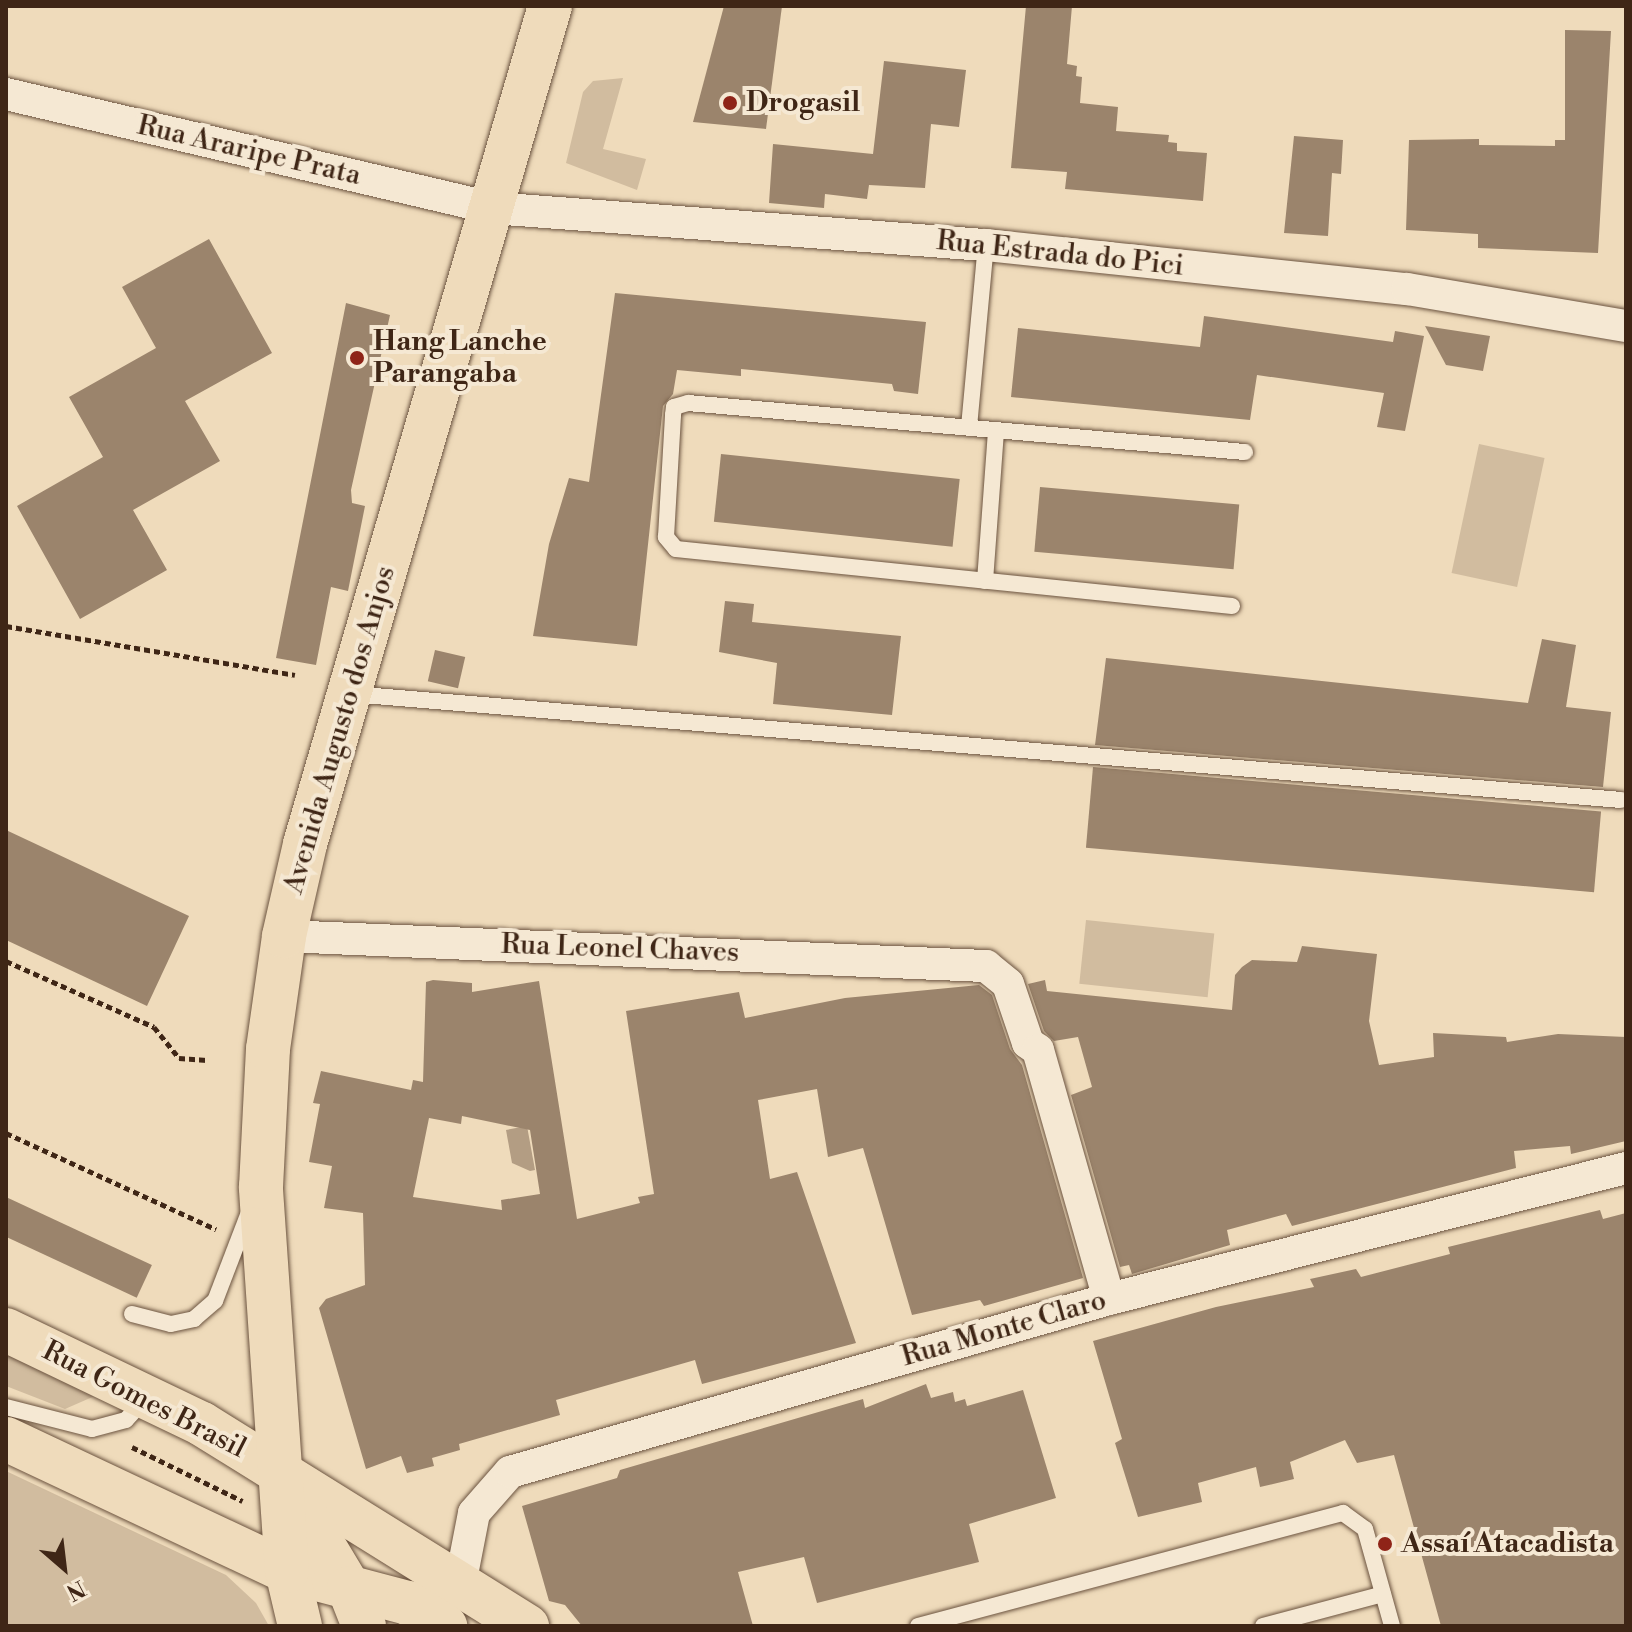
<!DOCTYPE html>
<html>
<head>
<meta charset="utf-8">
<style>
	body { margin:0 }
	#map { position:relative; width:1632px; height:1632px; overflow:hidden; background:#efdbbb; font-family:"Libre Bodoni",serif }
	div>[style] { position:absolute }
	.green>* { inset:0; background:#d1bc9f; transform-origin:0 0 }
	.water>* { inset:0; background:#b39d83 }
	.building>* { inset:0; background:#9b846c; transform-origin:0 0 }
	.path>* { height:5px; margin-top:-2.5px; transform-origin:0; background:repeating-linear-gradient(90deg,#3f2616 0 6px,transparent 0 10px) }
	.roads { filter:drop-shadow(0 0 2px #6b533f) drop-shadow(0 0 2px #6b533f) }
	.service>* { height:16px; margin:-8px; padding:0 8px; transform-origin:8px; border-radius:8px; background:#f5e8d3 }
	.minor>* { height:32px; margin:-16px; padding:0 16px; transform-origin:16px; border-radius:16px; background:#f5e8d3 }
	.primary>* { height:44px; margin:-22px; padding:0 22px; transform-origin:22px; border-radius:22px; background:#efdbbb }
	.dots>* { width:22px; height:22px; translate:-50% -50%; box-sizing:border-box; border:4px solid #f5e8d3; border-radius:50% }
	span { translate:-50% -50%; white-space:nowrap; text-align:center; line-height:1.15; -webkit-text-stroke:8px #f5e8d3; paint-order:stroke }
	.poi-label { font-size:28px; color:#3f2616; font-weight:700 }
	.left { translate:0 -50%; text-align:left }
	.street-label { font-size:28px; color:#3f2616 }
	.frame { position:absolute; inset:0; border:8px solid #3f2616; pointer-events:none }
	.north { position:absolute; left:24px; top:1528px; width:80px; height:80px; -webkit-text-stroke:6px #f5e8d3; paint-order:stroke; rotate:152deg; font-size:22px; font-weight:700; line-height:32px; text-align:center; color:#3f2616 }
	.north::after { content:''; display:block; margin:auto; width:28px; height:36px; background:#3f2616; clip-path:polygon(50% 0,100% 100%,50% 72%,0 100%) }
</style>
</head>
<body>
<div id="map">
	<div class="green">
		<div style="clip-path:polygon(623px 78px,603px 149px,646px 159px,637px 190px,566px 163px,583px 92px,593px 81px)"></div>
		<div style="left:1479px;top:444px;width:67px;height:132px;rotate:12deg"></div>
		<div style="left:1086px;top:920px;width:129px;height:64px;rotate:6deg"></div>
		<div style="clip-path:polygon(6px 1352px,97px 1395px,65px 1409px,6px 1386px)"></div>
		<div style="clip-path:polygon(6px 1471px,226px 1575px,256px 1603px,269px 1626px,6px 1626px)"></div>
	</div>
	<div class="water">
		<div style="clip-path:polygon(527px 1126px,535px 1170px,530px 1171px,512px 1163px,506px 1130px)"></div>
	</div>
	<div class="building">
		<div style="clip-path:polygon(724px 6px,782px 6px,766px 129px,693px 122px)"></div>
		<div style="clip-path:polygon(1026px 6px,1072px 6px,1067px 64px,1077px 66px,1076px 76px,1082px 77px,1080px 103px,1118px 107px,1116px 131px,1169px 135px,1168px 142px,1177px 143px,1177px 151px,1207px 153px,1203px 201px,1065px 189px,1067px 172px,1011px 168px)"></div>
		<div style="clip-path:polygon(1565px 30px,1611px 31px,1598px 253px,1478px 248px,1478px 234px,1406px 230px,1409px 140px,1479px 139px,1479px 145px,1555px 146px,1555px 140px,1565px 140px)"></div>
		<div style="clip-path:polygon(884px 61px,966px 70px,959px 127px,931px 124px,925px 188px,869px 185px,867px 199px,825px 194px,824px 208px,769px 203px,773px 144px,873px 154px)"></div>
		<div style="clip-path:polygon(1294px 136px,1343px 140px,1341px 174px,1332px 173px,1328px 236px,1284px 233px)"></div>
		<div style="clip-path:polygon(209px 239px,272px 353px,185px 401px,220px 461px,133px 510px,167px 570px,80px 619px,17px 506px,103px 457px,69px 397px,156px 348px,122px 287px)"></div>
		<div style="clip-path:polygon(615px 293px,926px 322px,918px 394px,894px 391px,892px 384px,741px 369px,741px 376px,677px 370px,673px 394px,663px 406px,637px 646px,533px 636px,549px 544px,569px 478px,589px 482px)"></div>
		<div style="clip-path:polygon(346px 303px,390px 315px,351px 490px,352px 503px,365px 506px,348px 591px,331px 587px,316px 665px,276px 658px)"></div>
		<div style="clip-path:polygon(1204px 316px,1393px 342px,1395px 331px,1424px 336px,1405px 431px,1377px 427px,1384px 393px,1257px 375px,1250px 420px,1011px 397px,1018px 328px,1200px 347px)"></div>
		<div style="clip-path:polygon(1425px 326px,1490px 336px,1483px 371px,1446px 365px)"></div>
		<div style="left:721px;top:454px;width:240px;height:68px;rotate:6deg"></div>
		<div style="left:1040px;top:487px;width:200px;height:65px;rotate:5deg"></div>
		<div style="clip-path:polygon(725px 601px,754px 604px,752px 622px,901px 636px,892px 715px,773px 704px,777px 663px,719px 652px)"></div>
		<div style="clip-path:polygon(1542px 639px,1576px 645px,1566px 707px,1611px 712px,1603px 787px,1095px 745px,1106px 658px,1528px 703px)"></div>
		<div style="left:435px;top:650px;width:31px;height:32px;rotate:13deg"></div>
		<div style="left:1093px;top:767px;width:510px;height:81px;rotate:5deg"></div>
		<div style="clip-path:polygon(6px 830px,189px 916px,147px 1006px,6px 940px)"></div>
		<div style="clip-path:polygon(1302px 946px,1377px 954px,1369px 1021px,1379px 1065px,1434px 1057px,1433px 1033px,1506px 1037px,1507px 1042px,1558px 1034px,1626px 1037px,1626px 1141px,1571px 1154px,1570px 1146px,1514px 1151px,1516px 1168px,1292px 1226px,1286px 1214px,1227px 1230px,1230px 1245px,1132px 1274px,1129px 1265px,1120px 1267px,1071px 1095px,1092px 1087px,1078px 1037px,1054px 1041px,1044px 1031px,1028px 984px,1045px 980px,1047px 991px,1232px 1010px,1235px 975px,1242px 967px,1252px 960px,1297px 962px)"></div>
		<div style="clip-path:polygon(evenodd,433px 980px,472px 983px,472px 992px,539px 981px,577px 1219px,640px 1203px,638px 1197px,654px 1194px,626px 1011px,739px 992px,745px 1018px,845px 998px,979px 985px,992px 995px,1010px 1049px,1022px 1065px,1083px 1278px,984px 1306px,980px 1300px,912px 1315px,863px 1148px,828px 1157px,817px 1089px,758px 1100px,770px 1179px,797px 1172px,856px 1343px,702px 1384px,695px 1360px,556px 1400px,560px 1415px,459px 1444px,460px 1450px,432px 1458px,434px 1466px,407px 1473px,401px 1456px,366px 1469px,319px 1308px,326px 1299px,365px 1285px,363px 1213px,324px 1208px,332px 1166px,309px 1162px,320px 1104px,313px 1103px,321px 1071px,411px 1090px,413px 1080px,423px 1082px,426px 982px,433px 980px,462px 1116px,530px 1130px,540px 1194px,501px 1200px,502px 1210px,413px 1197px,429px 1118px,461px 1124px,462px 1116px)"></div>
		<div style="left:6px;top:1197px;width:161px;height:36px;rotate:25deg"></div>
		<div style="clip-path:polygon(1600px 1210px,1603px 1219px,1626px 1213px,1626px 1626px,1441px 1626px,1394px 1455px,1357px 1463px,1345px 1440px,1290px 1462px,1294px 1479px,1260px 1487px,1256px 1467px,1198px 1483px,1202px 1502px,1138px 1517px,1115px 1443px,1122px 1439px,1093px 1341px,1216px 1307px,1314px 1287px,1310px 1279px,1356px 1269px,1361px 1277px,1450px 1254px,1448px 1247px)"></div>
		<div style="clip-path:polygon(926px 1384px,931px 1398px,953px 1392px,955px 1402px,965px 1399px,967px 1406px,1023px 1390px,1056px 1498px,969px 1524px,979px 1562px,817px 1603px,804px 1557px,738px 1572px,753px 1626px,582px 1626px,565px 1605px,549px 1601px,522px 1506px,617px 1478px,620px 1470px,863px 1399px,865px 1408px)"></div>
	</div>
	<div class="path">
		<div style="left:6px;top:626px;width:293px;rotate:9.6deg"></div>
		<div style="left:6px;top:961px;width:162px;rotate:24deg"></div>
		<div style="left:154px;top:1027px;width:40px;rotate:51deg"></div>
		<div style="left:179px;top:1058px;width:28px;rotate:4deg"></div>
		<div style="left:6px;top:1133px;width:231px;rotate:24.6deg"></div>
		<div style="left:132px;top:1447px;width:123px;rotate:26.1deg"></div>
	</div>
	<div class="roads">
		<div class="service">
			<div style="left:969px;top:427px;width:183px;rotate:-84.7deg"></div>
			<div style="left:985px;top:581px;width:151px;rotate:-85.8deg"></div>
			<div style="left:1232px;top:606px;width:559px;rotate:-174.15deg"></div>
			<div style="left:676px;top:549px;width:16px;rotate:-130deg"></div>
			<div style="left:666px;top:537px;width:122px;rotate:-86.7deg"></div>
			<div style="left:673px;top:415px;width:8px;rotate:-83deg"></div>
			<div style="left:674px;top:407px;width:15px;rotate:-16deg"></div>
			<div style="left:688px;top:403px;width:559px;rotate:5.03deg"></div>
			<div style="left:351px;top:694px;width:1274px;rotate:4.77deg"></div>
			<div style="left:132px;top:1314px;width:40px;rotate:14.4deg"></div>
			<div style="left:171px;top:1324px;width:24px;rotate:-12deg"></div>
			<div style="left:194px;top:1319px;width:28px;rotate:-41deg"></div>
			<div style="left:215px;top:1301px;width:97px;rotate:-69deg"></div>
			<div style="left:6px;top:1407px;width:89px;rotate:14.3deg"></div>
			<div style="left:92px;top:1429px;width:35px;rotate:-15deg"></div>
			<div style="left:126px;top:1420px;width:27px;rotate:-48deg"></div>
			<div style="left:918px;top:1626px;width:440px;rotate:-14.9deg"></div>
			<div style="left:1343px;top:1513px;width:27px;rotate:36deg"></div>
			<div style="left:1365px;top:1529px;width:101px;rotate:74.4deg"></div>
			<div style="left:1263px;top:1626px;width:124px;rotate:-14.9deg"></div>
		</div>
		<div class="minor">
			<div style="left:6px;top:94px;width:499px;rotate:13.2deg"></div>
			<div style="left:492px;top:208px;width:495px;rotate:4.3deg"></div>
			<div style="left:986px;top:245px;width:423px;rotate:6deg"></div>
			<div style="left:1407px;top:289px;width:222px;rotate:9.6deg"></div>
			<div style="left:284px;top:936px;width:703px;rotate:2.45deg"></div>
			<div style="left:986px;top:966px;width:28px;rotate:39deg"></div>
			<div style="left:1008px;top:984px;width:62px;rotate:71.3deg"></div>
			<div style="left:1028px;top:1043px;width:12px;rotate:35deg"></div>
			<div style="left:1038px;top:1050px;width:259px;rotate:74.1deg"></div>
			<div style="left:460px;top:1585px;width:73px;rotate:-79deg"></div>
			<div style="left:474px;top:1513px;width:55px;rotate:-48.7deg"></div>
			<div style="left:510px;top:1472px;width:623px;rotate:-16.11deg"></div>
			<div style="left:1109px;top:1299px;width:533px;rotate:-14.22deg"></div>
		</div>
		<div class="primary">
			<div style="left:6px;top:1330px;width:217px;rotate:25.6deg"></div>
			<div style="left:202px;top:1424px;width:383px;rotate:31.9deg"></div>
			<div style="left:6px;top:1439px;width:310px;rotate:25.2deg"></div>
			<div style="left:287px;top:1571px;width:125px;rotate:14.8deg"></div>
			<div style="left:408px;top:1603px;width:44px;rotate:31.9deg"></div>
			<div style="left:286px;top:1483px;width:122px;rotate:59deg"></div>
			<div style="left:349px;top:1588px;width:41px;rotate:68.5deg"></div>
			<div style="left:300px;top:1626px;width:57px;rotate:-103.3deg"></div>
			<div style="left:287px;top:1571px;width:385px;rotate:-93.9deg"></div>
			<div style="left:261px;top:1187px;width:138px;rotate:-87.1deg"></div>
			<div style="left:268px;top:1049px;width:114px;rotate:-81.9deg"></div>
			<div style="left:284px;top:936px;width:94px;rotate:-77.1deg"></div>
			<div style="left:305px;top:844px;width:873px;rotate:-73.7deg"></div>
		</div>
	</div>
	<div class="dots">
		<div style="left:730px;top:103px;background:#8f2418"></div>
		<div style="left:357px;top:358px;background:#8f2418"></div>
		<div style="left:1385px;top:1544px;background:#8f2418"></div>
	</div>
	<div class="poi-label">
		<span class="left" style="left:746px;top:103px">Drogasil</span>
		<span class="left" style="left:373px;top:358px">Hang Lanche<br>Parangaba</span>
		<span class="left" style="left:1401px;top:1544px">Assaí Atacadista</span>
	</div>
	<div class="street-label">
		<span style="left:249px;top:151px;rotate:13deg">Rua Araripe Prata</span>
		<span style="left:1060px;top:254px;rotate:6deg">Rua Estrada do Pici</span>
		<span style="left:340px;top:730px;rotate:-74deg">Avenida Augusto dos Anjos</span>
		<span style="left:620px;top:949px;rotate:2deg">Rua Leonel Chaves</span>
		<span style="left:1004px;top:1329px;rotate:-16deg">Rua Monte Claro</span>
		<span style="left:144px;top:1400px;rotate:27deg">Rua Gomes Brasil</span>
	</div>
	<div class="frame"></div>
	<div class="north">N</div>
</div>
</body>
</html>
